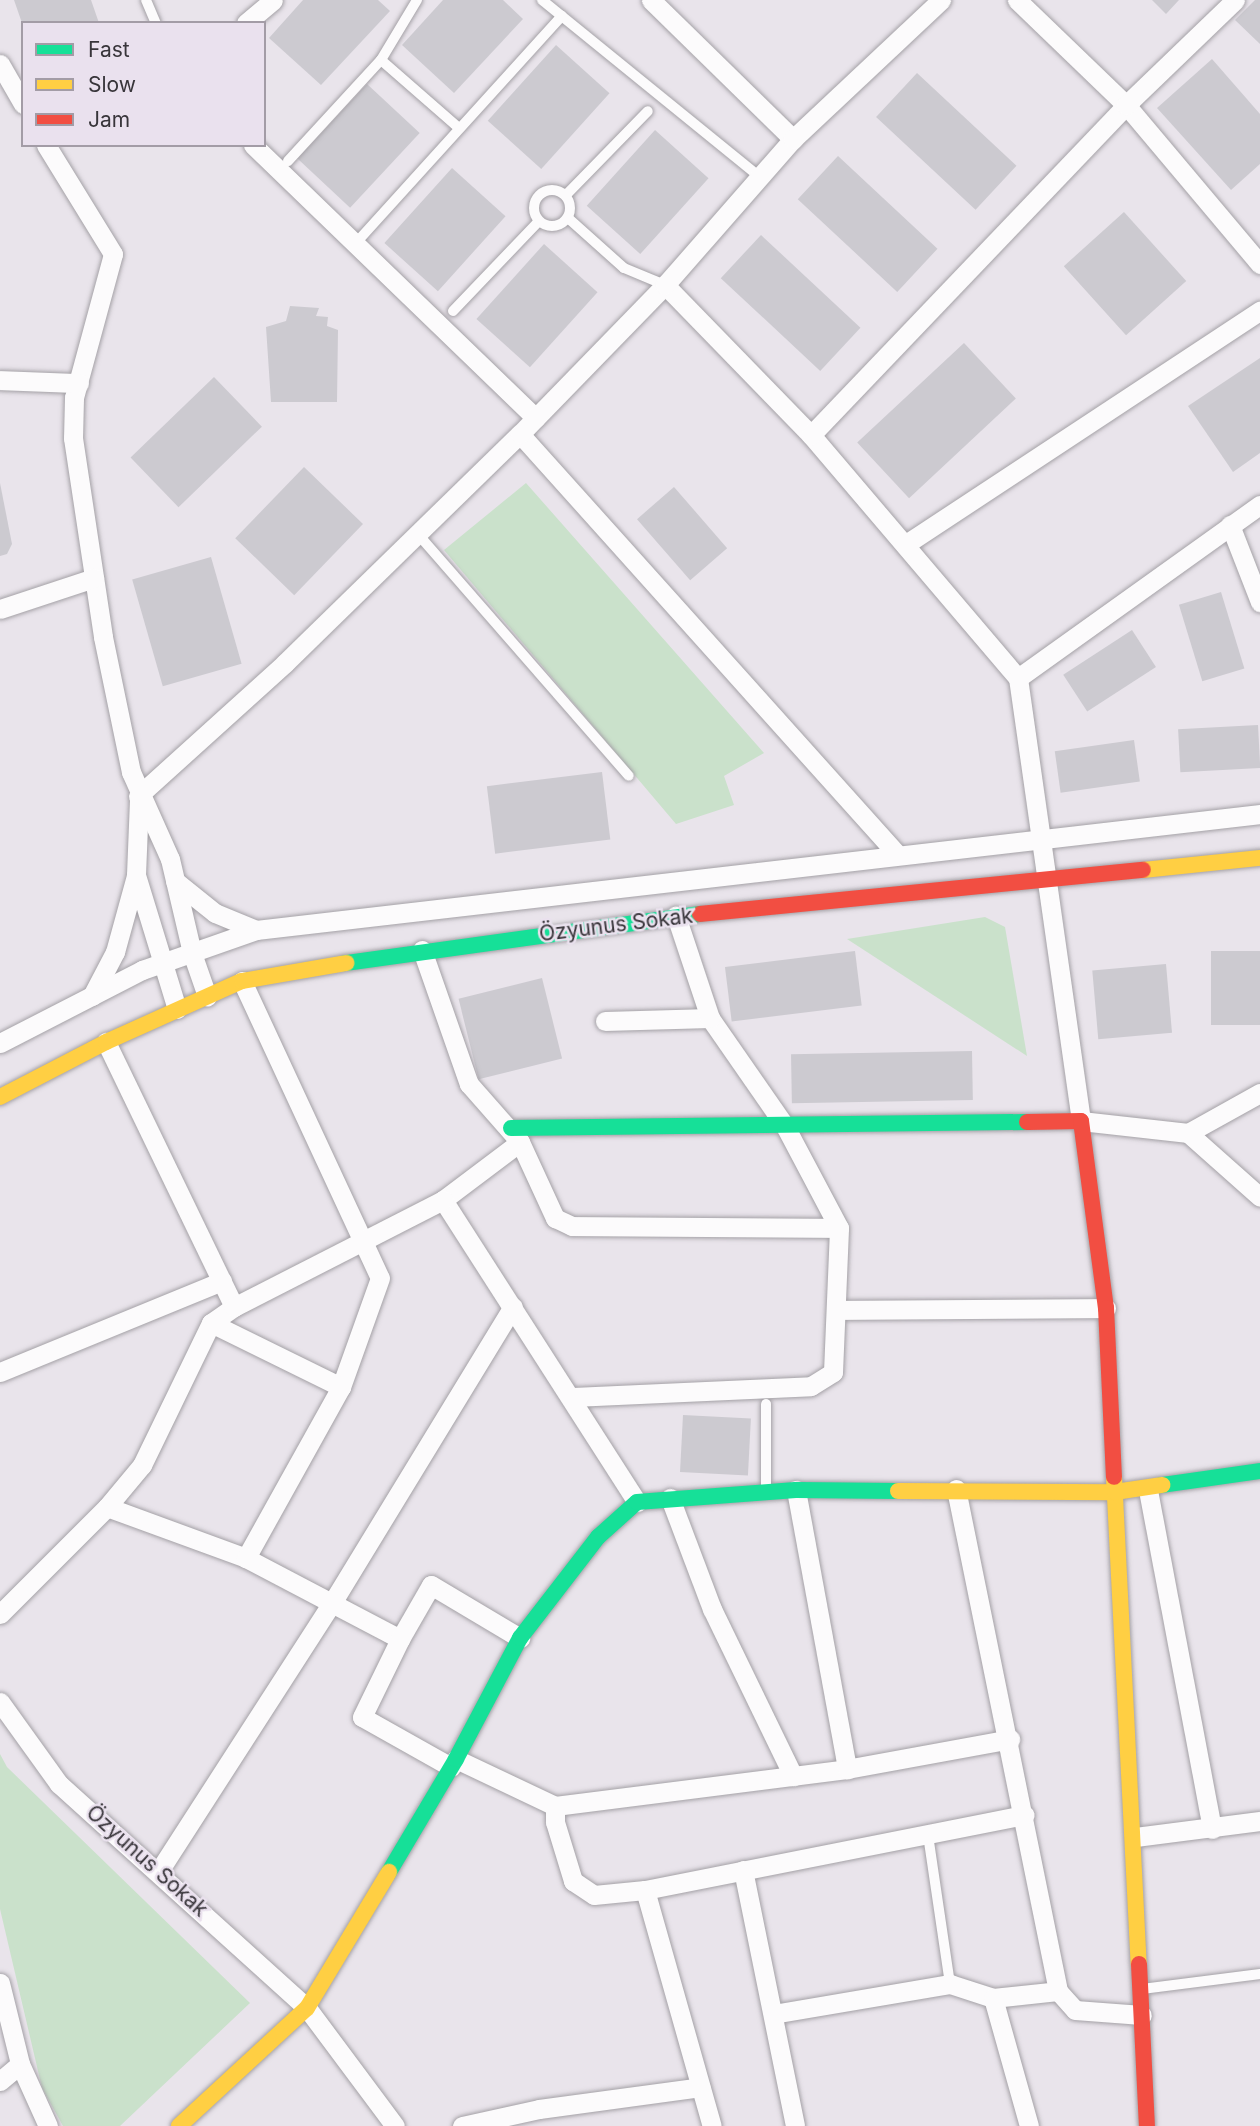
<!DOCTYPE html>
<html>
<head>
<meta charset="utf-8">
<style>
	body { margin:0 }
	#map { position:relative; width:1260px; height:2126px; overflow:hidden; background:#e9e4eb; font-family:Inter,sans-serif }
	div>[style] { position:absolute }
	.green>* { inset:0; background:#cae1cb }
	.building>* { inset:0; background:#cccad0; transform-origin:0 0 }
	.roads { filter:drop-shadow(0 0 2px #a4a1a6) drop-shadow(0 0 2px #a4a1a6) }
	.lane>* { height:10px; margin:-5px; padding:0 5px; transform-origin:5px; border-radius:5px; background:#fcfbfc }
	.lane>.ring { margin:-5px; padding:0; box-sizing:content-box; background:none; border:10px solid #fcfbfc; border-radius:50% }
	.street>* { height:19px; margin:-9.5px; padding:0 9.5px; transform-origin:9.5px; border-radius:9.5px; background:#fcfbfc }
	.fast>* { height:16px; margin:-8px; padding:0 8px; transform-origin:8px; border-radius:8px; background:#16e098 }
	.slow>* { height:16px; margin:-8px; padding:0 8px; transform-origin:8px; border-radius:8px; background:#ffcf43 }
	.jam>* { height:16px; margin:-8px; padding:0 8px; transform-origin:8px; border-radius:8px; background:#f24e42 }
	span { translate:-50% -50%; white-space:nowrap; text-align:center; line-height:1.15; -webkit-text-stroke:5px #eae1ee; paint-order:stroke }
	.street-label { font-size:21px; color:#38353a }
	.legend { position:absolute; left:21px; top:21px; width:245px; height:126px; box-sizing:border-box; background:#eae1ee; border:2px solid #a39ca6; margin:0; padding:9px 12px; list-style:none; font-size:21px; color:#38353a }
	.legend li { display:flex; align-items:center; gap:14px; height:35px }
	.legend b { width:35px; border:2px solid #a39ca6 }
</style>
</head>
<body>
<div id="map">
	<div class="green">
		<div style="clip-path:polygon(526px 483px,764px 753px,724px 776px,734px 805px,676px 824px,444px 550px)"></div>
		<div style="clip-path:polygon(985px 917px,1005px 927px,1027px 1056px,847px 939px)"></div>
		<div style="clip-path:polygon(0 1754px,7px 1767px,250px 2003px,120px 2126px,63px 2126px,42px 2088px,0 1909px)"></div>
	</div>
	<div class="building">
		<div style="clip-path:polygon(14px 0,91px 0,99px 23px,22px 23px)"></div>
		<div style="clip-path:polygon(303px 0,378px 0,390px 11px,321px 85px,269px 38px)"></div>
		<div style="clip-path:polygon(443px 0,503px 0,523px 19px,454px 93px,402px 45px)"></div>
		<div style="clip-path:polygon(1152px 0,1179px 0,1166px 14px)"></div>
		<div style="clip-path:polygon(1255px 0,1260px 0,1260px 44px,1235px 20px)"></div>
		<div style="left:556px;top:45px;width:72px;height:102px;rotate:42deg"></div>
		<div style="clip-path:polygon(1212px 59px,1260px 114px,1260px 164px,1231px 190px,1157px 108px)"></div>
		<div style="left:917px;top:73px;width:136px;height:60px;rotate:43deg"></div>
		<div style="left:367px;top:84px;width:72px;height:102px;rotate:43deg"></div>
		<div style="left:655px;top:130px;width:72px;height:102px;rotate:42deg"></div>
		<div style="left:838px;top:156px;width:136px;height:59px;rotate:43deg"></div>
		<div style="left:452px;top:168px;width:72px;height:101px;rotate:42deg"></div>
		<div style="left:1124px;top:212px;width:93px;height:81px;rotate:48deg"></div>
		<div style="left:761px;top:235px;width:136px;height:59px;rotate:43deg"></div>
		<div style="left:544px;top:244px;width:72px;height:101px;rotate:42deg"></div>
		<div style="clip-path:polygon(290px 306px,319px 308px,316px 316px,328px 317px,327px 326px,338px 330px,337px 402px,271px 402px,266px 327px,286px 321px)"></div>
		<div style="left:964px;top:343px;width:76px;height:146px;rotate:47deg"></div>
		<div style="clip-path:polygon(1260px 358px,1260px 453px,1233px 472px,1188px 406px)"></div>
		<div style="left:214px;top:377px;width:69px;height:116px;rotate:46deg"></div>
		<div style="left:304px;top:467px;width:82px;height:99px;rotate:44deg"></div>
		<div style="clip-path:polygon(0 483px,12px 544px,7px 554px,0 556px)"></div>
		<div style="left:674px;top:487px;width:81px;height:49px;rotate:49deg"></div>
		<div style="left:211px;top:557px;width:111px;height:82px;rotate:74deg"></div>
		<div style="left:1221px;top:592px;width:80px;height:44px;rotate:73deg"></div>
		<div style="left:1132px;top:630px;width:44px;height:82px;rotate:57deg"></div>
		<div style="left:1258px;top:725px;width:43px;height:80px;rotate:87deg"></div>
		<div style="left:1134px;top:740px;width:42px;height:80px;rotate:82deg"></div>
		<div style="left:602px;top:772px;width:68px;height:116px;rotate:83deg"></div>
		<div style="left:855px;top:951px;width:55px;height:131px;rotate:83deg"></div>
		<div style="left:1260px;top:951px;width:74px;height:49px;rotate:90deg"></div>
		<div style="left:1166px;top:964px;width:69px;height:74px;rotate:85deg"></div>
		<div style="left:542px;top:978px;width:83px;height:86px;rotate:76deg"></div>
		<div style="left:972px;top:1051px;width:49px;height:181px;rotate:89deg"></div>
		<div style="left:683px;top:1415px;width:68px;height:57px;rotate:3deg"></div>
	</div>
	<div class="roads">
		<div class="lane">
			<div style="left:146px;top:0;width:25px;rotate:67deg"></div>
			<div style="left:417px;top:0;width:70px;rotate:121deg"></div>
			<div style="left:381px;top:60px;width:103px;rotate:41.1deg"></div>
			<div style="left:542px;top:0;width:281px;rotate:39.1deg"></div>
			<div style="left:288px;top:161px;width:137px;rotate:-47.4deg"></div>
			<div class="ring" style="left:534px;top:190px;width:26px;height:26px"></div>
			<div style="left:566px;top:195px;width:117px;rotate:-45.7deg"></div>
			<div style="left:568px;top:218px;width:75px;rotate:41.8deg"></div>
			<div style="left:624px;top:268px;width:44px;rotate:22.5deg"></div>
			<div style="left:355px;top:244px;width:308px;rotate:-47.8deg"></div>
			<div style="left:453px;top:311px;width:124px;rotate:-46.3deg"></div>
			<div style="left:417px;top:533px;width:322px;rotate:48.9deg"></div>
			<div style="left:766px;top:1404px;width:87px;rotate:90deg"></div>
			<div style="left:928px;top:1835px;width:151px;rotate:81.6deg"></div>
			<div style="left:1142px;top:1989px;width:119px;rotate:-7.2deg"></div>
		</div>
		<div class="street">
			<div style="left:651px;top:0;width:199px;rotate:44.4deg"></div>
			<div style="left:1017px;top:0;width:151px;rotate:43.9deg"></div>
			<div style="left:1126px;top:105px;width:208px;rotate:49.9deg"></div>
			<div style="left:246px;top:23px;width:35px;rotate:-40deg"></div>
			<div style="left:0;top:64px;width:46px;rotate:60.1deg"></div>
			<div style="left:46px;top:145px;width:128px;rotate:58.4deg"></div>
			<div style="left:113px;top:254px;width:149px;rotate:105.2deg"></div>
			<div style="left:74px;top:398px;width:40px;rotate:91.4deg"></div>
			<div style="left:73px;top:438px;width:201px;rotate:81.4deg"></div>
			<div style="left:103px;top:637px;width:138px;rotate:78.3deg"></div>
			<div style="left:131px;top:772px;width:95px;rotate:65.9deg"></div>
			<div style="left:170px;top:859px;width:97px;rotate:76.8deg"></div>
			<div style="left:192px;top:953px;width:46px;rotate:70.8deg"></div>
			<div style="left:253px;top:145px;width:393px;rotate:44deg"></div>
			<div style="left:665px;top:285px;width:209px;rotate:45.8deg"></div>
			<div style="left:811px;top:435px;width:319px;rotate:49.6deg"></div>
			<div style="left:1018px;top:678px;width:447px;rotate:81.9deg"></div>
			<div style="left:1081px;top:1121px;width:108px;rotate:6.4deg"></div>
			<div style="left:1188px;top:1133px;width:96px;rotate:41.6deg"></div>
			<div style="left:0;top:380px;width:79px;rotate:2.2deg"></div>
			<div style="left:520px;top:434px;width:564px;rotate:48.09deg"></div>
			<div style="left:811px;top:435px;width:456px;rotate:-46.3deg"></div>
			<div style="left:1126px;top:105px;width:151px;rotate:-43.9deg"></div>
			<div style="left:1230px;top:525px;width:83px;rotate:68.7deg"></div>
			<div style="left:906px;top:544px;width:424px;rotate:-33.4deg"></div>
			<div style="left:0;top:609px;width:99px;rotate:-18.3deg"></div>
			<div style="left:1018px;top:678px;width:297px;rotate:-35.6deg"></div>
			<div style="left:138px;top:796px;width:198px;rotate:-42.1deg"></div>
			<div style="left:285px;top:663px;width:328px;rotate:-44.3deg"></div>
			<div style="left:520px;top:434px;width:208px;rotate:-45.8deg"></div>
			<div style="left:665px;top:285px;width:194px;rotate:-48.8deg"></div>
			<div style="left:793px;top:139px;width:203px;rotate:-43.2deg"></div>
			<div style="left:139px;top:800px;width:75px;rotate:92.3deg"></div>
			<div style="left:136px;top:875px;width:140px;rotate:73deg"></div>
			<div style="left:175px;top:881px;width:51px;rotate:38.7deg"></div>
			<div style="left:215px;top:913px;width:44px;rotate:22.5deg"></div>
			<div style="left:422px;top:950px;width:142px;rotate:70.7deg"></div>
			<div style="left:469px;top:1084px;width:77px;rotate:48.7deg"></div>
			<div style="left:520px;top:1142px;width:84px;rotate:65.3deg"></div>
			<div style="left:555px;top:1218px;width:19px;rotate:25deg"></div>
			<div style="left:572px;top:1226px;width:267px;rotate:0.4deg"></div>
			<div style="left:242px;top:981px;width:327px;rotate:65.1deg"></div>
			<div style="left:380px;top:1278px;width:116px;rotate:109.7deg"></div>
			<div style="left:341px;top:1387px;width:196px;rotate:119.1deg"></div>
			<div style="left:92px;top:996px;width:50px;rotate:-62.4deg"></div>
			<div style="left:115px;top:952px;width:79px;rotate:-74.6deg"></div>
			<div style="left:605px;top:1021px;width:105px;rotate:-1.6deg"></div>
			<div style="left:106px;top:1042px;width:294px;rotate:64.2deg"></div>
			<div style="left:0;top:1043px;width:160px;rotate:-27.2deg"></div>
			<div style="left:142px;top:970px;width:121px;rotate:-19.3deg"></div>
			<div style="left:256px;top:930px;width:1011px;rotate:-6.59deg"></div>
			<div style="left:1188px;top:1133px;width:82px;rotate:-29.1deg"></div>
			<div style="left:520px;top:1142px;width:96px;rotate:143deg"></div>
			<div style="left:443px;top:1200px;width:359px;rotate:57.3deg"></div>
			<div style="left:838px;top:1310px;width:268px;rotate:-0.4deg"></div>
			<div style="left:211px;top:1323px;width:145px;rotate:26.2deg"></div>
			<div style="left:0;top:1372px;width:240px;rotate:-22.3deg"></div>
			<div style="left:573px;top:1397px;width:238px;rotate:-2.6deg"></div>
			<div style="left:811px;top:1386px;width:26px;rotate:-32deg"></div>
			<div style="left:833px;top:1372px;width:144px;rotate:-87.6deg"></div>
			<div style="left:839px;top:1228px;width:115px;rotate:-117.9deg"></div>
			<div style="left:785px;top:1126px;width:131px;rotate:-124.8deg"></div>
			<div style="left:710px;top:1018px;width:108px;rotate:-108.4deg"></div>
			<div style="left:956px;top:1489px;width:512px;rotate:78.51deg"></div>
			<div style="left:1058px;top:1991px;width:25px;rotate:48deg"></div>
			<div style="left:1075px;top:2010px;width:67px;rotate:4.3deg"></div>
			<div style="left:796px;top:1490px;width:284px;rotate:79.6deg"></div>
			<div style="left:1148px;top:1490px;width:345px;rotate:79.3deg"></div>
			<div style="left:670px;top:1498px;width:119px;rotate:69.3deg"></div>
			<div style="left:712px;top:1609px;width:186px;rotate:64.1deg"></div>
			<div style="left:107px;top:1507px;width:148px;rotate:20.1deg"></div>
			<div style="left:246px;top:1558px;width:174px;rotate:27.7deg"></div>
			<div style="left:0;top:1614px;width:151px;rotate:-45deg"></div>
			<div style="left:107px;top:1507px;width:55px;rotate:-50.2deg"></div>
			<div style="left:142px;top:1465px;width:158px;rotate:-64.1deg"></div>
			<div style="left:211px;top:1323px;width:28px;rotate:-35deg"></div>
			<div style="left:234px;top:1307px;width:235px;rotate:-27.1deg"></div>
			<div style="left:0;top:1702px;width:101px;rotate:54.3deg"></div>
			<div style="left:59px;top:1784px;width:334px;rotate:42.1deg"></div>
			<div style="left:307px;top:2008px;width:147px;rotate:53.3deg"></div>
			<div style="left:456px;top:1759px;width:110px;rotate:25.4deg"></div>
			<div style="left:555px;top:1806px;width:294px;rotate:-7.2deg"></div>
			<div style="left:847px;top:1769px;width:166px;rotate:-10.4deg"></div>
			<div style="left:451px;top:1767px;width:102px;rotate:-150.7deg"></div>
			<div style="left:362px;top:1717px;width:87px;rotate:-64deg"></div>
			<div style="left:400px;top:1639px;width:62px;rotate:-60.1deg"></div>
			<div style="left:431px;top:1585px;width:104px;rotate:30.8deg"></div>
			<div style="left:555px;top:1806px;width:16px;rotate:90deg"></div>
			<div style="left:555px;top:1822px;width:62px;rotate:73deg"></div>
			<div style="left:573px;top:1881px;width:25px;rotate:34deg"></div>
			<div style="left:594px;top:1895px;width:51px;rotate:-5.6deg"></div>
			<div style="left:645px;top:1890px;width:387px;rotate:-11.2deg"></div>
			<div style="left:1135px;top:1837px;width:126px;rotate:-7.3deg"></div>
			<div style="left:743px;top:1870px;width:261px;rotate:78.5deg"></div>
			<div style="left:159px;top:1871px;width:319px;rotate:-57.2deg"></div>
			<div style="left:332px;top:1603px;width:347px;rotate:-58.6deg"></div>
			<div style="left:645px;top:1890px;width:245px;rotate:74.2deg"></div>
			<div style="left:0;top:1983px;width:83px;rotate:76.1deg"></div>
			<div style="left:20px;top:2064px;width:68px;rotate:65.7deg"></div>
			<div style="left:773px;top:2014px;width:180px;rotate:-9.6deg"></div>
			<div style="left:950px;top:1984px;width:45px;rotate:18deg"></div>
			<div style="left:0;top:2081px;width:26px;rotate:-40deg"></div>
			<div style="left:462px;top:2126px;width:79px;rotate:-12.4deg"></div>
			<div style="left:539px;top:2109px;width:163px;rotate:-7.7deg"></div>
			<div style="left:1029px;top:2126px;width:133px;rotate:-105.7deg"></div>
			<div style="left:993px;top:1998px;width:65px;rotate:-6.1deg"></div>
		</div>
		<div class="fast">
			<div style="left:346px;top:963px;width:357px;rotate:-7.9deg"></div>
			<div style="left:511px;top:1128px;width:516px;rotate:-0.67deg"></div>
			<div style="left:1162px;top:1485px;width:99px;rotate:-8.1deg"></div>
			<div style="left:389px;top:1872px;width:131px;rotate:-59.3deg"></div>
			<div style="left:456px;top:1759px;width:137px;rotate:-62.1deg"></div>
			<div style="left:520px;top:1638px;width:128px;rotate:-52.3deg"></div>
			<div style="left:598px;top:1537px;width:52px;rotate:-41.9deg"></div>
			<div style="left:637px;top:1502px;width:159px;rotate:-4.3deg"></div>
			<div style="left:796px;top:1490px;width:102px;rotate:0.6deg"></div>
		</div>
		<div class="slow">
			<div style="left:1143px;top:870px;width:118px;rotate:-5.9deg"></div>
			<div style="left:0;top:1097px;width:119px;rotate:-27.4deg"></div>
			<div style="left:106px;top:1042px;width:149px;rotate:-24.2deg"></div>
			<div style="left:242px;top:981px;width:106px;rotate:-9.8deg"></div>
			<div style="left:1114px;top:1477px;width:488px;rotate:87.1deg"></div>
			<div style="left:898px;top:1491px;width:217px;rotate:0.3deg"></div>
			<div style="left:1115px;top:1492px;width:48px;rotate:-8.5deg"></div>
			<div style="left:179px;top:2126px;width:174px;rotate:-42.7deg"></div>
			<div style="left:307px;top:2008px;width:159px;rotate:-58.9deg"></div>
		</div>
		<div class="jam">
			<div style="left:700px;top:914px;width:445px;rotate:-5.7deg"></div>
			<div style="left:1027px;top:1122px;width:54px;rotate:-1.1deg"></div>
			<div style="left:1081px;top:1121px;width:189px;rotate:82.4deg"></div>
			<div style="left:1106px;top:1308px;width:169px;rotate:87.3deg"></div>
			<div style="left:1139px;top:1964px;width:162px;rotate:87.2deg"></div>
		</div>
	</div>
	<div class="street-label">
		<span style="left:616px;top:925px;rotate:-7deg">Özyunus Sokak</span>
		<span style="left:147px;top:1861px;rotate:42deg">Özyunus Sokak</span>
	</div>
	<ul class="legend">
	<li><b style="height:9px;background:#16e098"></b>Fast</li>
	<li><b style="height:9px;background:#ffcf43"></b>Slow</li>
	<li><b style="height:9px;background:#f24e42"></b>Jam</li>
	</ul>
</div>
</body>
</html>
